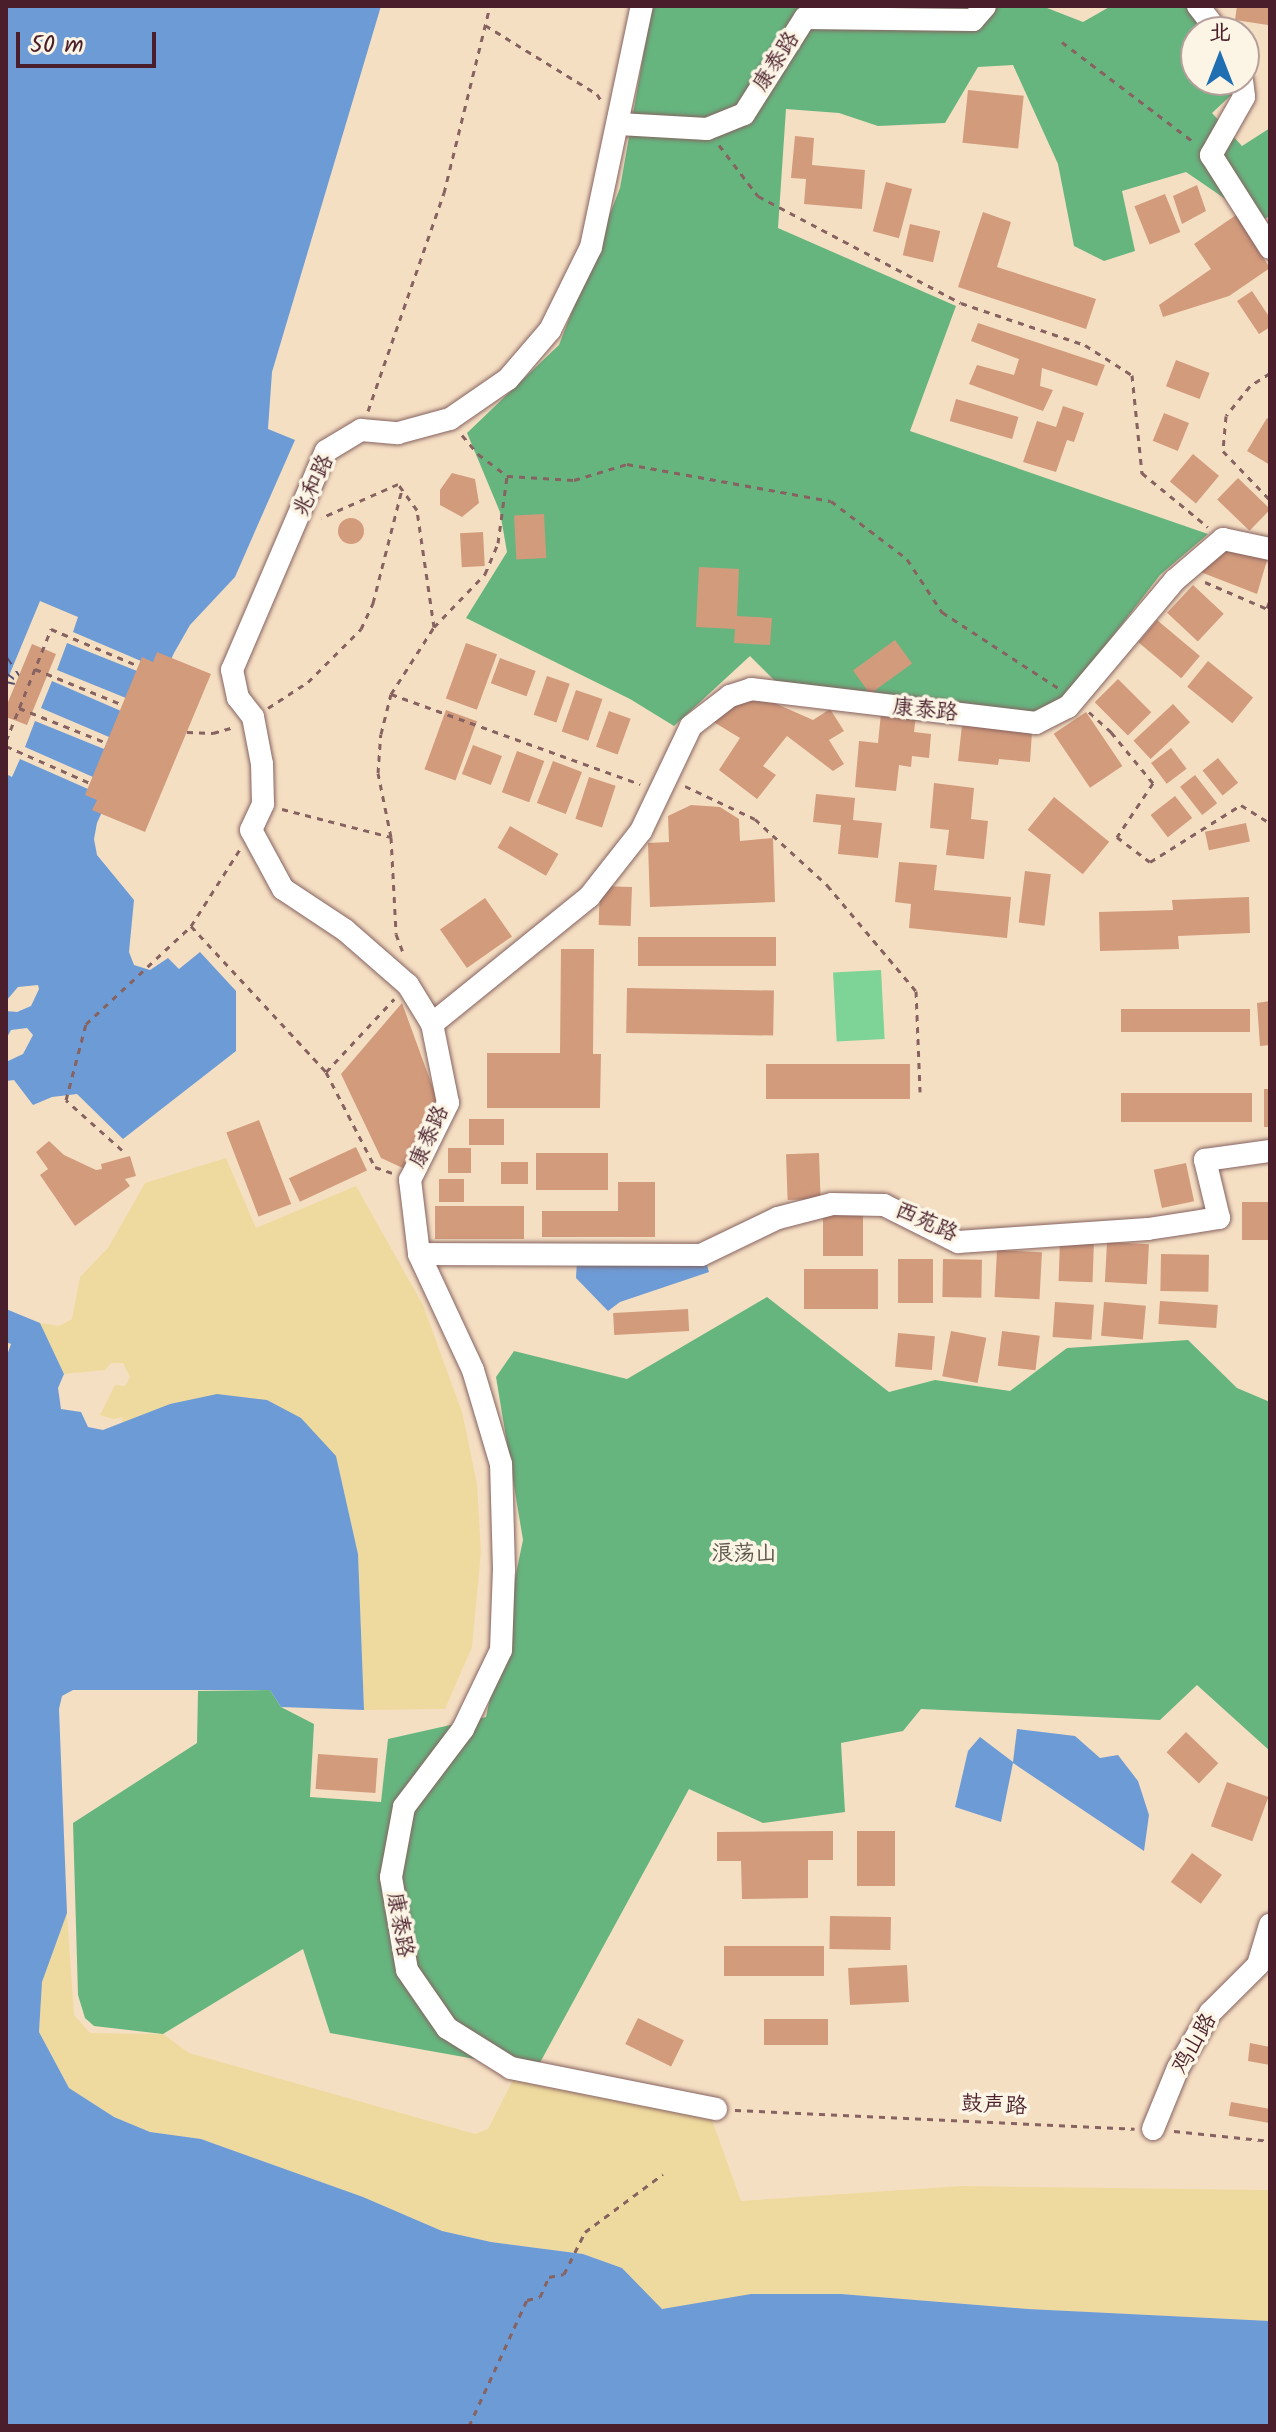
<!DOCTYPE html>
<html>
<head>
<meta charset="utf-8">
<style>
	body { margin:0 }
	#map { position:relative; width:1276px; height:2432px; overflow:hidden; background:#f5dfc3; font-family:Kalam,"LXGW WenKai TC",sans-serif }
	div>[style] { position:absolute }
	.green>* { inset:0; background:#7ed396; transform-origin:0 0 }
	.forest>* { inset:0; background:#66b57f }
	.sand>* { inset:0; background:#eeda9e }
	.water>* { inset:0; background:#6d9bd5 }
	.pier>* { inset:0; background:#f5dfc3 }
	.ferry>* { height:2px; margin-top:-1px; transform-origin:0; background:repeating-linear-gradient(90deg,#58516f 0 10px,transparent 0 18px) }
	.building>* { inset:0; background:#d29b7c; transform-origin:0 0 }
	.round { border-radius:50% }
	.path>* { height:3px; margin-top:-1.5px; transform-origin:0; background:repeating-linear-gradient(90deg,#866260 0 6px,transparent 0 12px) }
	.roads { filter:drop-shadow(0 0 2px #866260) drop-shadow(0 0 2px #866260) }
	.street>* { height:22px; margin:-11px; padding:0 11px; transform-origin:11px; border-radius:11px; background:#fff }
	span { translate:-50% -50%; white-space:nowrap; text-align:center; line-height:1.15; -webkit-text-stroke:7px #fcf5e5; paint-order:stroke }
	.street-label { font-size:22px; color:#4a1f2b }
	.park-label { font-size:22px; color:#5a554b }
	.frame { position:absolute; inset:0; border:8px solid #4a1f2b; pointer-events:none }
	.north { position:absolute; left:1180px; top:16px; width:80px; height:80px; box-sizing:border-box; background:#fcf5e5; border:2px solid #b59f9b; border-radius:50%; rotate:0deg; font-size:22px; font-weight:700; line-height:32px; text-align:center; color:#4a1f2b }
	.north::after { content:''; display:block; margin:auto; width:28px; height:36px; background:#1f6fb2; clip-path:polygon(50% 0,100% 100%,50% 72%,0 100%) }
	.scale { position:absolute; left:16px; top:32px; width:140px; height:36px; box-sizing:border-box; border:4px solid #4a1f2b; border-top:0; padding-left:10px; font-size:24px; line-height:28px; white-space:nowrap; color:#4a1f2b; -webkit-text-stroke:6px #fcf5e5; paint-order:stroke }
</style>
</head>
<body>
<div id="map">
	<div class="green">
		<div style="left:881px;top:970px;width:69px;height:48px;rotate:87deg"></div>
	</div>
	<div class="forest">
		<div style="clip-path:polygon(652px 6px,1042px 6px,1083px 22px,1111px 6px,1192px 6px,1231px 32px,1196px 32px,1196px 80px,1244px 80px,1244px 51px,1255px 73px,1212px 113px,1242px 146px,1270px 128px,1270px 216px,1259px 222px,1186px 172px,1122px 191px,1135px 251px,1104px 261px,1074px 246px,1058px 164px,1013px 65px,978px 67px,945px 123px,878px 126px,839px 113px,786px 109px,778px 228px,956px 306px,910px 431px,1208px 534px,1160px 575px,1058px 707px,1030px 718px,780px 686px,750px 656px,674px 726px,630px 699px,466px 618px,507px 552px,500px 512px,467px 433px,559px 345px,620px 188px)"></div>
		<div style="clip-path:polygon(767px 1297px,889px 1392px,935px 1380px,1010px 1391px,1067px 1348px,1188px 1340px,1237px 1388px,1270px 1402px,1270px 1751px,1197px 1685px,1160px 1720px,921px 1709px,903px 1731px,841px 1743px,845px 1812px,763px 1823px,689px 1789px,536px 2070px,330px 2033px,303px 1949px,163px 2034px,94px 2026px,85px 2018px,78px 1995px,73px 1823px,197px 1743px,198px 1691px,270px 1690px,281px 1707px,314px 1724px,310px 1797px,381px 1802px,388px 1739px,486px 1717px,523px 1540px,496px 1377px,514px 1351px,627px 1379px)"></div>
	</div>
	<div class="sand">
		<div style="clip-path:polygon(226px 1158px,256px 1228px,356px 1186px,423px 1305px,462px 1412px,477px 1484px,481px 1552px,472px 1647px,445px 1709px,364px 1710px,358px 1554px,336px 1456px,170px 1404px,121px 1425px,123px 1417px,113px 1419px,100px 1415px,115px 1385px,125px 1386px,130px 1377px,123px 1363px,111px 1363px,105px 1370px,64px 1374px,40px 1323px,59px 1326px,72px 1319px,80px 1277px,108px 1248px,145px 1183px)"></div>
		<div style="clip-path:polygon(67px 1913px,74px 2015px,90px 2033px,163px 2034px,189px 2053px,475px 2134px,488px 2129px,513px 2080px,712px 2120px,741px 2201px,961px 2186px,1270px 2190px,1270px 2321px,1028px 2309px,841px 2294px,662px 2309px,622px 2268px,583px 2254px,491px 2242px,442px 2231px,363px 2197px,201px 2139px,150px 2132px,114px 2117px,69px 2088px,39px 2032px,42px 1982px)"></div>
	</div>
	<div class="water">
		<div style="clip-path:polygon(6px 6px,381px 6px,272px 372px,268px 429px,295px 440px,235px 577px,190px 625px,174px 653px,97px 823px,94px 839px,97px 855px,134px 900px,129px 952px,134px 965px,150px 970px,168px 958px,179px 969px,200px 952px,236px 991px,236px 1051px,123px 1139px,77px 1094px,52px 1097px,33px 1105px,14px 1080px,6px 1081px,6px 1062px,23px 1054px,33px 1035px,27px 1028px,11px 1030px,6px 1039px,6px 1011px,17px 1012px,31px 1006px,39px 989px,38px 985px,18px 987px,6px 1001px)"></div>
		<div style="clip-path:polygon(577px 1261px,706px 1262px,709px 1272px,620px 1302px,608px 1311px,576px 1278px)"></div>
		<div style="clip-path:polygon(6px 1309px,40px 1323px,64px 1374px,58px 1388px,61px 1409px,81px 1412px,88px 1427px,103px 1430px,170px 1404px,217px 1394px,267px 1400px,301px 1418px,336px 1456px,358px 1554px,364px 1710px,281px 1707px,270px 1690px,73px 1690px,62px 1696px,59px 1709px,67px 1913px,42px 1982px,39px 2032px,69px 2088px,114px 2117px,150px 2132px,201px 2139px,363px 2197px,442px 2231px,491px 2242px,583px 2254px,622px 2268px,662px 2309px,751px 2294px,841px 2294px,1028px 2309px,1270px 2321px,1270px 2426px,6px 2426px,6px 1358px,11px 1344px,6px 1342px)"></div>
		<div style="clip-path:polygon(1017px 1729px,1075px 1736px,1100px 1758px,1118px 1755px,1138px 1781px,1149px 1815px,1144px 1851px,1013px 1763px,1001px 1822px,955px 1807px,968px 1751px,980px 1737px,1013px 1762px)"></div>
	</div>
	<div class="pier">
		<div style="clip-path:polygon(40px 601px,78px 617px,73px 632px,141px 661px,137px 671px,67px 643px,57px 670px,126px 698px,121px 711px,52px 681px,41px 708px,109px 737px,104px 749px,35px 721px,25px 747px,93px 777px,88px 789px,20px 759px,12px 777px,6px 774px,6px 683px)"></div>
	</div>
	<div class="ferry">
		<div style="left:6px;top:656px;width:25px;rotate:56deg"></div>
		<div style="left:6px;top:673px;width:15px;rotate:37deg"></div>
		<div style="left:6px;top:682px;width:9px;rotate:13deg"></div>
	</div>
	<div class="building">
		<div style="clip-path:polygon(1237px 6px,1270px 6px,1268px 25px,1235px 20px)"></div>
		<div style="left:968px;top:90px;width:56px;height:53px;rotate:6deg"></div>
		<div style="clip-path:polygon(795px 136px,814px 138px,812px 165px,865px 170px,862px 209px,804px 204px,806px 179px,791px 178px)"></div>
		<div style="left:886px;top:182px;width:27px;height:51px;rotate:15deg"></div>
		<div style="clip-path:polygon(1197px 185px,1206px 211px,1182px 224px,1173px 196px)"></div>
		<div style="left:1165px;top:194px;width:41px;height:33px;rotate:68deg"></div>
		<div style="clip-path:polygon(983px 212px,1011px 222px,997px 267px,1096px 299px,1086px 329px,958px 287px)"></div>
		<div style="clip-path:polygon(1236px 215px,1270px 268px,1229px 296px,1163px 317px,1159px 305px,1211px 269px,1194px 244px)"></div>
		<div style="left:910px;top:224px;width:31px;height:32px;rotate:13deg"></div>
		<div style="clip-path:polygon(1252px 291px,1270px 318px,1270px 327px,1259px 334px,1237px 301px)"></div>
		<div style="clip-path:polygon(978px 323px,1105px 365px,1097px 386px,1042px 368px,1040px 386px,1053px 390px,1043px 411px,969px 384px,977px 365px,1014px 375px,1019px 359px,971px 341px)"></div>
		<div style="left:1176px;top:360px;width:36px;height:28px;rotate:21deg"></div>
		<div style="left:956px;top:399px;width:65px;height:23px;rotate:16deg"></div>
		<div style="clip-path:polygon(1063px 406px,1084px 413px,1074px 442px,1067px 440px,1056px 472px,1023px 462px,1037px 421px,1056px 427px)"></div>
		<div style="left:1164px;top:413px;width:27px;height:30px;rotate:22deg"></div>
		<div style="clip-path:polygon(1267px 418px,1270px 420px,1270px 465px,1247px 451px)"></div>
		<div style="left:1193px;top:454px;width:34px;height:36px;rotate:40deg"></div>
		<div style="clip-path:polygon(452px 473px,475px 479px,479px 503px,462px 517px,440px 505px,440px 490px)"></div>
		<div style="left:1238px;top:478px;width:45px;height:30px;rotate:44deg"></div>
		<div style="left:544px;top:514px;width:44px;height:30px;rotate:87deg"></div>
		<div class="round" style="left:338px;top:518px;width:26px;height:26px"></div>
		<div style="left:483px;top:532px;width:34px;height:23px;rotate:87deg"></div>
		<div style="clip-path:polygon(1226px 547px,1268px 557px,1257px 594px,1198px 571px)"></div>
		<div style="clip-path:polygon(699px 567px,739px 569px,737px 616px,772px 618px,770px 645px,734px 643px,735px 629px,696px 627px)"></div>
		<div style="left:1193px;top:585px;width:42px;height:38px;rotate:43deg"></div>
		<div style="left:1157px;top:620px;width:56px;height:29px;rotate:40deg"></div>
		<div style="left:895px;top:640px;width:29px;height:52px;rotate:54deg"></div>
		<div style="left:466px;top:643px;width:33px;height:59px;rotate:20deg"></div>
		<div style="clip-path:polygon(32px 644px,56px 654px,27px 725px,6px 717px,6px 707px)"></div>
		<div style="clip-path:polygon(157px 652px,211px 674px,145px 832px,92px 810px,97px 800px,85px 795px,142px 657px,153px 662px)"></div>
		<div style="left:500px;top:658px;width:38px;height:27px;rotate:20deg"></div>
		<div style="left:1208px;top:661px;width:58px;height:33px;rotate:39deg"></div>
		<div style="left:547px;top:676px;width:24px;height:41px;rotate:19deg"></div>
		<div style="left:1118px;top:679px;width:47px;height:33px;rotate:45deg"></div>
		<div style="left:576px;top:690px;width:28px;height:44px;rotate:19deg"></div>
		<div style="clip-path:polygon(754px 694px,813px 720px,830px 709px,844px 731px,829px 740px,844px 764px,833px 771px,787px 736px,763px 766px,776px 775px,757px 799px,719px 770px,740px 738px,712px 721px)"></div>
		<div style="left:1173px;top:704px;width:25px;height:54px;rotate:47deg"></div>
		<div style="left:446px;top:710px;width:33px;height:63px;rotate:20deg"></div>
		<div style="left:609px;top:711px;width:23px;height:38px;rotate:20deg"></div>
		<div style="left:1086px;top:712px;width:65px;height:39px;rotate:56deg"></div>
		<div style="clip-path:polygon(881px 713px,916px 716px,914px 732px,931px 734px,929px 758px,912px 756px,911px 767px,899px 765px,896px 791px,855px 787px,859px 741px,878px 743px)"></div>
		<div style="clip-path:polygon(962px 725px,1032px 732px,1030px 762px,999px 759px,998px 765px,958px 761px)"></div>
		<div style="left:473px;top:745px;width:31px;height:31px;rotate:21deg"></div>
		<div style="left:1171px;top:748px;width:26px;height:25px;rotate:53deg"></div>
		<div style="left:517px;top:751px;width:29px;height:44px;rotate:20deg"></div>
		<div style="left:1218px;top:758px;width:32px;height:20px;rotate:51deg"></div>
		<div style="left:553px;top:761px;width:31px;height:45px;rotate:21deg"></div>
		<div style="left:1195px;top:775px;width:36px;height:19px;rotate:52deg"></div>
		<div style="left:589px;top:777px;width:28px;height:44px;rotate:18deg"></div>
		<div style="clip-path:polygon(934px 783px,974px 788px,971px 819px,988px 821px,984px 859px,946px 855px,949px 830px,930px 828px)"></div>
		<div style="clip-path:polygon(816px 794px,855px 798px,853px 820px,882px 823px,878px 858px,838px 854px,841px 825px,813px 822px)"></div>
		<div style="left:1175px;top:796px;width:28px;height:31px;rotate:52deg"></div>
		<div style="left:1054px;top:797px;width:71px;height:42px;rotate:39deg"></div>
		<div style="clip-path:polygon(691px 805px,720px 807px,739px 819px,740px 841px,773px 838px,775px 902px,650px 907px,648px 843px,669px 842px,668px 816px)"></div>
		<div style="left:1246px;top:823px;width:19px;height:42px;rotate:78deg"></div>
		<div style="left:510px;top:826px;width:56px;height:25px;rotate:30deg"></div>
		<div style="clip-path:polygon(899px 862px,937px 865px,934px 890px,1011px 897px,1007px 938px,909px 928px,911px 904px,895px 902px)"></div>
		<div style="left:1025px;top:871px;width:26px;height:52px;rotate:7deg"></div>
		<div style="left:600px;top:886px;width:32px;height:39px;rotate:2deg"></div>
		<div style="clip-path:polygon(1249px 897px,1250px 933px,1178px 936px,1179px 949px,1100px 951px,1099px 912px,1173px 910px,1172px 900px)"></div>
		<div style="left:485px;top:898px;width:47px;height:55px;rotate:55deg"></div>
		<div style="left:776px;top:937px;width:29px;height:138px;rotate:90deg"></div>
		<div style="clip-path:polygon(561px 949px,594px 949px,593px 1054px,601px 1054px,600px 1108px,487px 1108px,487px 1053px,560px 1053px)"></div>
		<div style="left:627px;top:988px;width:147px;height:45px;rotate:1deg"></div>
		<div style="clip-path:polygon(1270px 1001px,1270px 1045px,1260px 1046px,1257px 1003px)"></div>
		<div style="clip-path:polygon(402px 1003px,437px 1099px,405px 1169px,381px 1158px,341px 1074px)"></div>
		<div style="left:1121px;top:1009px;width:129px;height:23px"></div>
		<div style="left:910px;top:1064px;width:35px;height:144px;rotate:90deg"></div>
		<div style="left:1264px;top:1089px;width:6px;height:38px"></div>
		<div style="left:1121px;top:1093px;width:131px;height:29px"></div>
		<div style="left:469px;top:1119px;width:35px;height:26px"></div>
		<div style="left:259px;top:1120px;width:90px;height:35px;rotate:69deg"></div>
		<div style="clip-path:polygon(49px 1141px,64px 1155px,96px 1170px,102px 1169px,101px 1164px,130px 1156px,136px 1176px,125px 1179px,130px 1186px,75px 1226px,40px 1175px,48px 1169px,36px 1152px)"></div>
		<div style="left:356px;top:1147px;width:26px;height:74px;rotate:65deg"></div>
		<div style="left:471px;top:1148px;width:25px;height:23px;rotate:90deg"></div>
		<div style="left:536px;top:1153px;width:72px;height:37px"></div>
		<div style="left:819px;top:1153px;width:46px;height:33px;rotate:88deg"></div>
		<div style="left:501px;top:1162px;width:27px;height:22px"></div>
		<div style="left:1186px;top:1163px;width:39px;height:33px;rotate:78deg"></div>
		<div style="left:439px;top:1179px;width:25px;height:23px"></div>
		<div style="clip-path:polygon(618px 1182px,655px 1182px,655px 1237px,542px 1237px,542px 1211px,618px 1211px)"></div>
		<div style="left:1270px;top:1202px;width:38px;height:28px;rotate:90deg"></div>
		<div style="left:524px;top:1206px;width:33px;height:89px;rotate:90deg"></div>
		<div style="left:823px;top:1212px;width:40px;height:44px"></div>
		<div style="left:1060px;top:1240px;width:34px;height:41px;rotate:2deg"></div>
		<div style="left:1107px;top:1242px;width:42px;height:40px;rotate:3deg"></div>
		<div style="left:997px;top:1250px;width:45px;height:47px;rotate:3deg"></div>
		<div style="left:1161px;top:1254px;width:48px;height:37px;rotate:1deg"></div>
		<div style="left:898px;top:1259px;width:35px;height:44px"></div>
		<div style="left:943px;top:1259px;width:39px;height:38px;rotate:1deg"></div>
		<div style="left:804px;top:1269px;width:74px;height:40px"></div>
		<div style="left:1160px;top:1301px;width:58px;height:23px;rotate:4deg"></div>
		<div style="left:1055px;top:1302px;width:39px;height:35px;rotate:4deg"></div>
		<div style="left:1104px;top:1302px;width:42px;height:34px;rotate:5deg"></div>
		<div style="left:688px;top:1309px;width:22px;height:75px;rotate:87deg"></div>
		<div style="left:951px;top:1331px;width:36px;height:46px;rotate:11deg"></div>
		<div style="left:1002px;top:1331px;width:38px;height:35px;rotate:7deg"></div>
		<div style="left:898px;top:1333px;width:37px;height:34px;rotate:5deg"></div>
		<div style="left:1186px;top:1732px;width:45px;height:28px;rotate:44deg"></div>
		<div style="left:318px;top:1754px;width:60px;height:35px;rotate:4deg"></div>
		<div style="left:1227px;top:1782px;width:44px;height:47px;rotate:20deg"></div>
		<div style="clip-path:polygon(833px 1831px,833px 1860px,808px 1860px,808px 1898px,742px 1899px,741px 1861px,717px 1861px,717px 1832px)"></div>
		<div style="left:857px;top:1831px;width:38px;height:55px"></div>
		<div style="left:1192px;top:1853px;width:37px;height:36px;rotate:36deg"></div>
		<div style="left:830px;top:1916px;width:61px;height:33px;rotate:1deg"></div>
		<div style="left:824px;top:1946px;width:30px;height:100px;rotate:90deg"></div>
		<div style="left:907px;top:1965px;width:37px;height:59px;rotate:87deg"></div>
		<div style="left:638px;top:2018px;width:51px;height:29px;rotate:26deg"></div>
		<div style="left:828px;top:2019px;width:26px;height:64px;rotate:90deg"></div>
		<div style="clip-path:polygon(1250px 2043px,1270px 2047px,1270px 2065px,1248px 2061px)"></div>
		<div style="left:1231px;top:2102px;width:40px;height:14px;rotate:10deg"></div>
	</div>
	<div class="path">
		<div style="left:485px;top:25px;width:132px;rotate:31.6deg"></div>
		<div style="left:597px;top:94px;width:9px;rotate:58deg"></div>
		<div style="left:1062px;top:42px;width:167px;rotate:37.2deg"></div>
		<div style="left:719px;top:145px;width:64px;rotate:52.6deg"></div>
		<div style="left:758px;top:196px;width:229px;rotate:27.8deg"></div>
		<div style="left:961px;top:303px;width:131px;rotate:18.7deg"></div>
		<div style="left:1085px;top:345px;width:56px;rotate:32.6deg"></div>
		<div style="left:1132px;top:375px;width:99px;rotate:84.2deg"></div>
		<div style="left:1142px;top:473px;width:85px;rotate:39.3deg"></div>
		<div style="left:1270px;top:373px;width:24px;rotate:147deg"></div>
		<div style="left:1250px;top:386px;width:38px;rotate:129deg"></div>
		<div style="left:1226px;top:416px;width:35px;rotate:95deg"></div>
		<div style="left:1223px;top:451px;width:68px;rotate:46.2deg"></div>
		<div style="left:368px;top:411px;width:231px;rotate:-70.8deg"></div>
		<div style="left:444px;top:193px;width:193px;rotate:-76.2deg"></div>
		<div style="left:462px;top:435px;width:25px;rotate:50deg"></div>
		<div style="left:478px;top:454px;width:36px;rotate:37deg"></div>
		<div style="left:507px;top:476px;width:67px;rotate:3.4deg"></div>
		<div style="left:574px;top:480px;width:55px;rotate:-16.8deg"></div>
		<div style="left:627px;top:464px;width:207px;rotate:10.3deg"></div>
		<div style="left:831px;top:501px;width:96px;rotate:37.3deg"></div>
		<div style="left:907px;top:559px;width:64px;rotate:56.6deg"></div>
		<div style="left:942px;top:612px;width:139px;rotate:33.2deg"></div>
		<div style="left:1205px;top:582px;width:71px;rotate:23.3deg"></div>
		<div style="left:1267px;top:608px;width:9px;rotate:-69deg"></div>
		<div style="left:434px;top:627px;width:74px;rotate:-46.1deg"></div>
		<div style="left:485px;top:574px;width:34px;rotate:-67deg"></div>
		<div style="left:498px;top:543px;width:68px;rotate:-82.3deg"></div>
		<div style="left:35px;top:669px;width:95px;rotate:22.2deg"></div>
		<div style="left:391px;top:694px;width:265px;rotate:19.9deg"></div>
		<div style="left:19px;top:708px;width:95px;rotate:21.7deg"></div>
		<div style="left:268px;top:708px;width:48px;rotate:-33deg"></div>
		<div style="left:308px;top:682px;width:75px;rotate:-45deg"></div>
		<div style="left:361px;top:629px;width:29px;rotate:-65deg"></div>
		<div style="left:373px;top:603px;width:118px;rotate:-75.7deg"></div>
		<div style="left:1089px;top:712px;width:30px;rotate:42deg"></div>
		<div style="left:1111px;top:732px;width:66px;rotate:50.5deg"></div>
		<div style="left:1153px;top:783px;width:65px;rotate:123.7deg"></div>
		<div style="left:1117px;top:837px;width:41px;rotate:37.1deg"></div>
		<div style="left:1150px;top:862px;width:107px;rotate:-32.1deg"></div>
		<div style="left:1241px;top:805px;width:34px;rotate:32deg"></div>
		<div style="left:187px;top:732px;width:26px;rotate:2deg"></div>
		<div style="left:213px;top:733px;width:22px;rotate:-16deg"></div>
		<div style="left:6px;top:741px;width:121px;rotate:-68.1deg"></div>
		<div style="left:51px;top:629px;width:95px;rotate:22.8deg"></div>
		<div style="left:6px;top:746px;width:92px;rotate:23.8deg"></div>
		<div style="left:685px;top:786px;width:77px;rotate:25.2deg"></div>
		<div style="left:755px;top:819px;width:98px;rotate:42.5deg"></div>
		<div style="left:827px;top:885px;width:138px;rotate:50deg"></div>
		<div style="left:916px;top:991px;width:101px;rotate:87.7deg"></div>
		<div style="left:282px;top:809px;width:113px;rotate:14.4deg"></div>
		<div style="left:391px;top:837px;width:65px;rotate:-101.5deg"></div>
		<div style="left:378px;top:773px;width:39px;rotate:-86deg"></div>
		<div style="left:381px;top:734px;width:41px;rotate:-76deg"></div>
		<div style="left:391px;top:694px;width:80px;rotate:-57.3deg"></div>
		<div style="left:434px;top:627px;width:118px;rotate:-98.3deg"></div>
		<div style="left:417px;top:510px;width:32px;rotate:-126deg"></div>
		<div style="left:398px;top:484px;width:84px;rotate:156.2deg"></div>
		<div style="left:391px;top:837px;width:97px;rotate:87deg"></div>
		<div style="left:396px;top:934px;width:19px;rotate:69deg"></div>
		<div style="left:191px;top:926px;width:199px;rotate:47.2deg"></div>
		<div style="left:326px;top:1072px;width:107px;rotate:62.7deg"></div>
		<div style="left:375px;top:1167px;width:18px;rotate:19deg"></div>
		<div style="left:326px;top:1072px;width:100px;rotate:-47deg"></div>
		<div style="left:122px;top:1150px;width:75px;rotate:-138.2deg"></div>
		<div style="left:66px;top:1100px;width:79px;rotate:-75.3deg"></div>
		<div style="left:86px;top:1024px;width:144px;rotate:-43deg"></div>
		<div style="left:191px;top:926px;width:91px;rotate:-57.5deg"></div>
		<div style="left:735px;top:2110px;width:400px;rotate:2.7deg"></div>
		<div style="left:1174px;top:2131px;width:97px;rotate:5.9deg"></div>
		<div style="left:469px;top:2426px;width:139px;rotate:-65.3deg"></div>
		<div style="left:527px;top:2300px;width:13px;rotate:-13deg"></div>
		<div style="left:540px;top:2297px;width:22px;rotate:-66deg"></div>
		<div style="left:549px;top:2277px;width:15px;rotate:-11deg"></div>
		<div style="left:564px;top:2274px;width:47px;rotate:-63.4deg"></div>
		<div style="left:585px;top:2232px;width:97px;rotate:-36.6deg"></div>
	</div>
	<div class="roads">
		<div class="street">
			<div style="left:1198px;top:6px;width:33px;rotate:52deg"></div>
			<div style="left:1242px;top:80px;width:17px;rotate:83deg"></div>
			<div style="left:1244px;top:97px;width:67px;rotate:119.6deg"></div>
			<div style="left:1211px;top:155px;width:110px;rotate:57.6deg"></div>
			<div style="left:619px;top:124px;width:88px;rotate:3.3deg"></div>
			<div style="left:707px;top:129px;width:40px;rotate:-22deg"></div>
			<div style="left:744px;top:114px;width:114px;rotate:-57.6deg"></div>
			<div style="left:805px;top:18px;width:168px;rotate:0.7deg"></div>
			<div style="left:973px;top:20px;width:18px;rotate:-49deg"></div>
			<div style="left:432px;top:1024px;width:46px;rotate:-121.6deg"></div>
			<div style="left:408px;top:985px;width:84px;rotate:-138.9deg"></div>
			<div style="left:345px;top:930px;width:74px;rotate:-146.5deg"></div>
			<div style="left:283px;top:889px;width:67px;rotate:-118.5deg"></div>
			<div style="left:251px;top:830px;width:29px;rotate:-65deg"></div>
			<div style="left:263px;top:804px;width:40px;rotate:-91.4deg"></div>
			<div style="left:262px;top:764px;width:48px;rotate:-100.8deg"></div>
			<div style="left:253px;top:717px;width:24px;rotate:-128deg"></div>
			<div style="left:238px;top:698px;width:29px;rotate:-102deg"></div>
			<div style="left:232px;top:670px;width:238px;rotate:-66.8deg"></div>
			<div style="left:326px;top:451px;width:41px;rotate:-31deg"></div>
			<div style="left:361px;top:430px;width:37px;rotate:5deg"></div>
			<div style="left:398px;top:433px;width:54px;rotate:-15.1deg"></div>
			<div style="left:450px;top:419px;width:70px;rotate:-34.6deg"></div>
			<div style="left:508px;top:379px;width:65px;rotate:-49.4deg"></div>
			<div style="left:550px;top:330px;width:93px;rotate:-63.7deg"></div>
			<div style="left:591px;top:247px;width:246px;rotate:-78.1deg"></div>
			<div style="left:419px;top:1254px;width:282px;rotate:0.2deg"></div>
			<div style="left:701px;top:1255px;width:85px;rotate:-25.7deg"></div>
			<div style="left:778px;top:1218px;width:56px;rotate:-14.5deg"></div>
			<div style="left:832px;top:1204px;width:52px;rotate:1.1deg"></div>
			<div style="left:884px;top:1205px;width:83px;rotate:26.6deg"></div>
			<div style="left:958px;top:1242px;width:190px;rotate:-3.9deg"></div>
			<div style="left:1148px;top:1229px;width:72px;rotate:-8.8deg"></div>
			<div style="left:1219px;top:1218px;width:60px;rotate:-103.6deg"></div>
			<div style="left:1205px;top:1160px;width:66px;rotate:-7.9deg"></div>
			<div style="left:716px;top:2109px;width:209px;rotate:-168.7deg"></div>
			<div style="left:511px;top:2068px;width:75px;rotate:-148deg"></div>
			<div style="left:447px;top:2028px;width:70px;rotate:-124.6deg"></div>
			<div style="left:407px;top:1970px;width:94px;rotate:-99.8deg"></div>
			<div style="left:391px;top:1877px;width:71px;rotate:-79.5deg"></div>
			<div style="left:404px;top:1807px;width:98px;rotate:-52.9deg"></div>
			<div style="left:463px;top:1729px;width:88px;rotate:-64.3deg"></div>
			<div style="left:501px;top:1650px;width:80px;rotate:-87.9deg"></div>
			<div style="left:504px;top:1570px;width:106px;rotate:-91.6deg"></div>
			<div style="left:501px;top:1464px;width:98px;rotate:-106.6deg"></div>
			<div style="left:473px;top:1370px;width:128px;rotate:-115deg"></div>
			<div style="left:419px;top:1254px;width:75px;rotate:-96.9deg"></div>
			<div style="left:410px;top:1180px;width:86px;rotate:-63.7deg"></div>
			<div style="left:448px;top:1103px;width:81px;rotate:-101.4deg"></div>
			<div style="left:432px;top:1024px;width:202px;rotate:-39deg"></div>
			<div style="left:589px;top:897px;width:84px;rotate:-51.8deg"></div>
			<div style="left:641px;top:831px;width:116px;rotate:-64.5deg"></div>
			<div style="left:691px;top:726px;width:49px;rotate:-37.6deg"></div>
			<div style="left:730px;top:696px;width:22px;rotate:-18deg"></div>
			<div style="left:751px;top:689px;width:287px;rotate:6.8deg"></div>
			<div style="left:1036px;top:723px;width:36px;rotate:-27deg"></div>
			<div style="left:1068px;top:707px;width:166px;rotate:-49.9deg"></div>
			<div style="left:1175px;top:580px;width:63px;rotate:-40.5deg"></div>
			<div style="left:1223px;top:539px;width:48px;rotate:12deg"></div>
			<div style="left:1153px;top:2129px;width:66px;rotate:-67.7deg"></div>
			<div style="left:1178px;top:2068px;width:64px;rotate:-59.8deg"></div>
			<div style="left:1210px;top:2013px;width:68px;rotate:-45deg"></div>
			<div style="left:1258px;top:1965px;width:42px;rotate:-73.3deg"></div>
		</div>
	</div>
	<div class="street-label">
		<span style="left:777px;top:62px;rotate:-57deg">康泰路</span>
		<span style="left:314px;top:486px;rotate:-64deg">兆和路</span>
		<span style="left:925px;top:711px;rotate:6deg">康泰路</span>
		<span style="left:430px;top:1137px;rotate:-66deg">康泰路</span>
		<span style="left:926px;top:1223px;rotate:24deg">西苑路</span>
		<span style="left:399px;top:1925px;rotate:80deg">康泰路</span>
		<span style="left:1195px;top:2044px;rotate:-60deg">鸡山路</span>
		<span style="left:994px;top:2106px;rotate:3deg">鼓声路</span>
	</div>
	<div class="park-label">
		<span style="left:744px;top:1555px">浪荡山</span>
	</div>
	<div class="frame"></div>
	<div class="north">北</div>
	<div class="scale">50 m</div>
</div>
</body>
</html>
